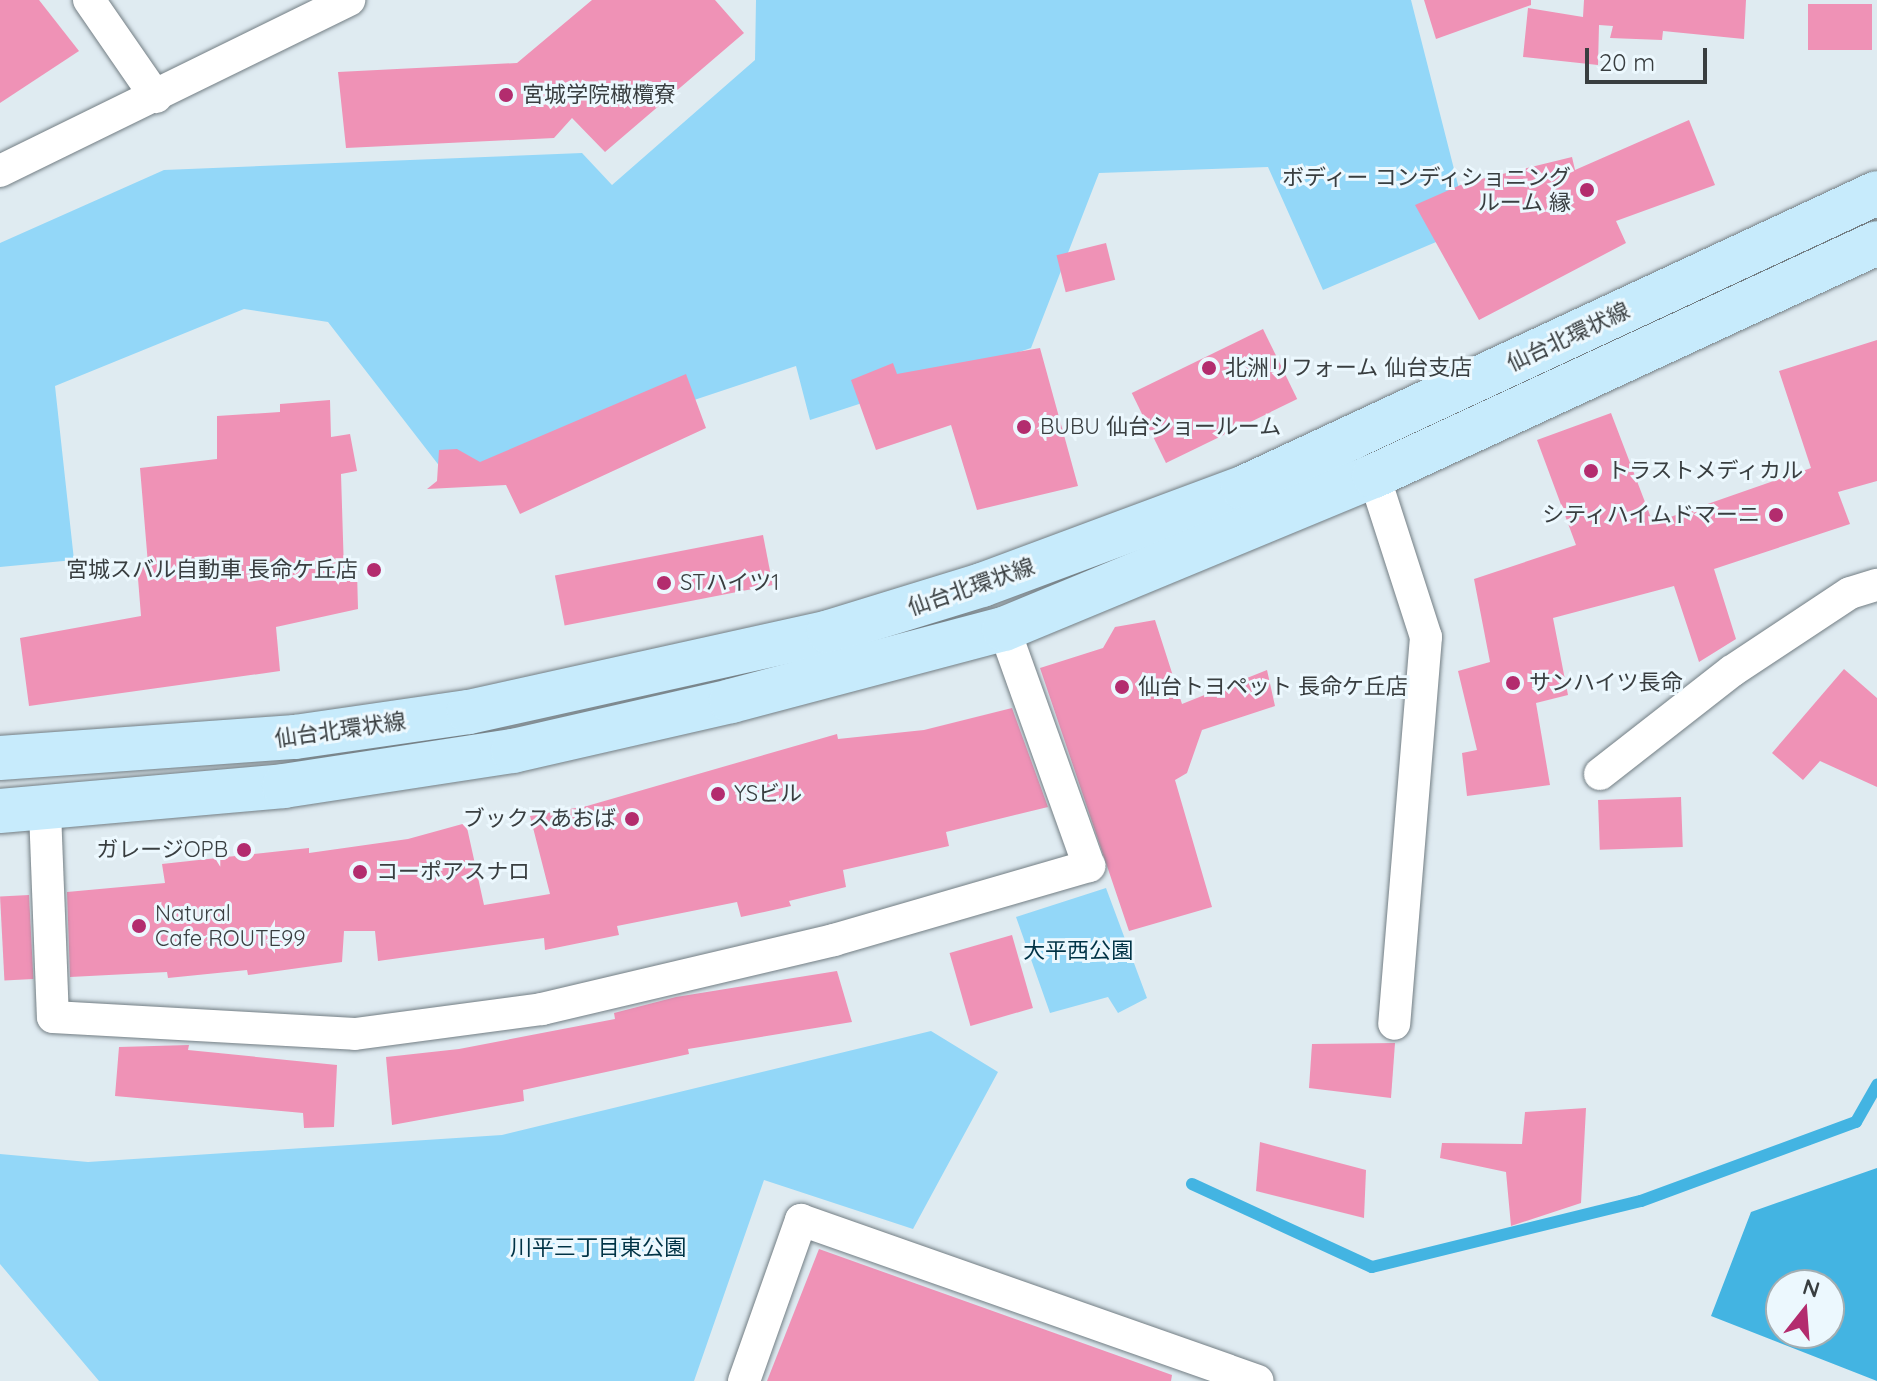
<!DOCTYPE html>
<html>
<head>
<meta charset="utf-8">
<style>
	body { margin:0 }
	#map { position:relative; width:1877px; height:1381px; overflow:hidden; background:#dfebf1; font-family:Quicksand,"Noto Sans JP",sans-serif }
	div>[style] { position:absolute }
	.green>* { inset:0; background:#93d7f8 }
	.water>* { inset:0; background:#43b4e2 }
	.stream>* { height:12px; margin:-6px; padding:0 6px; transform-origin:6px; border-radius:6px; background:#43b4e2 }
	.building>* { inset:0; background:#ef92b6; transform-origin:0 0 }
	.roads { filter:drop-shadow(0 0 2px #737e84) drop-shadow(0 0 2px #737e84) }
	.minor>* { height:32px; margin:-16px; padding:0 16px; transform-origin:16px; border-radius:16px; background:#fff }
	.primary>* { height:44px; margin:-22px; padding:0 22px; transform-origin:22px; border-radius:22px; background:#c7ebfc }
	.dots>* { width:22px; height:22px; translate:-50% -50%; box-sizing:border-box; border:4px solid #ecf8fe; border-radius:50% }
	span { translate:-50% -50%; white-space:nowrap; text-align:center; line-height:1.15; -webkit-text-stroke:6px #ecf8fe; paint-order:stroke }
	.poi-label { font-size:22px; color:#393e40 }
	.left { translate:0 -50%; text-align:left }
	.right { translate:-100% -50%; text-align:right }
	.street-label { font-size:22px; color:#393e40 }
	.park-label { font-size:22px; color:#003346 }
	.north { position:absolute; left:1765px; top:1269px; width:80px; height:80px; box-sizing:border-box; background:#ecf8fe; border:2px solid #a4aeb2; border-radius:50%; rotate:17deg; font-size:22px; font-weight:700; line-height:32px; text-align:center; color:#393e40 }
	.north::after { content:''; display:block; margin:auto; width:28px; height:36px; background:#b32c6e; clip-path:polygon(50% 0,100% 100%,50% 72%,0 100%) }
	.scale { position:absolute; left:1585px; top:48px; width:122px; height:36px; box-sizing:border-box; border:4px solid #393e40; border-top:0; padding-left:10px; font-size:24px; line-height:28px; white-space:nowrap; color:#393e40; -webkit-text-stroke:6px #ecf8fe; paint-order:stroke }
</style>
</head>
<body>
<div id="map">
	<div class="green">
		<div style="clip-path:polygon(756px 0,1411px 0,1469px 228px,1323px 290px,1268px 167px,1099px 173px,1031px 348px,810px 420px,796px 366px,451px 481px,328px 322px,244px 309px,55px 386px,74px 560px,0 567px,0 243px,164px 170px,582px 153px,612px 185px,755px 60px)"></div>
		<div style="clip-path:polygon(1106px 888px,1147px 998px,1118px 1013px,1108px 997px,1050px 1013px,1016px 917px)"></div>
		<div style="clip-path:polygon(931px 1031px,998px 1072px,913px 1229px,764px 1180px,694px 1381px,99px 1381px,0 1264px,0 1154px,88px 1162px,502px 1135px)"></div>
	</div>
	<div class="water">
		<div style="clip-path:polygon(evenodd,1877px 1168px,1877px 1381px,1711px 1316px,1751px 1212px,1877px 1168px,1781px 1285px,1829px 1285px,1829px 1333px,1781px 1333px,1781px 1285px)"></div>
	</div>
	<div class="stream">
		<div style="left:1192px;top:1184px;width:198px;rotate:24.8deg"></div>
		<div style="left:1372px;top:1267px;width:277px;rotate:-13.8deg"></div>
		<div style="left:1641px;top:1201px;width:229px;rotate:-20.2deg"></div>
		<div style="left:1856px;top:1122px;width:43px;rotate:-60.4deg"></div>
	</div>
	<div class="building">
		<div style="clip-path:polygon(0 0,39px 0,79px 51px,0 103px)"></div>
		<div style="clip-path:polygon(592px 0,715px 0,744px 33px,605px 152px,572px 118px,554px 138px,346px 148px,338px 72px,517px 63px)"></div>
		<div style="clip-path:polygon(1424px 0,1531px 0,1531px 5px,1436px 39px)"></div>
		<div style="clip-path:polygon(1584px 0,1746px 0,1744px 39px,1663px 31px,1662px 40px,1610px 38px,1613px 26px,1599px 25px,1598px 65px,1523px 57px,1528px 8px,1583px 17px)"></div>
		<div style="left:1808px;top:4px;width:64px;height:46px"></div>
		<div style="clip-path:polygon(1689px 120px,1715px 185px,1616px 221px,1626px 243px,1479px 320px,1415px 205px,1465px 183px,1572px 157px,1575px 170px)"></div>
		<div style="left:1106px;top:243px;width:38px;height:51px;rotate:76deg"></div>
		<div style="left:1263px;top:329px;width:78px;height:146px;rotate:64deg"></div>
		<div style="clip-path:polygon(1877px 340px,1877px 481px,1838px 492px,1850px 524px,1714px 569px,1736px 639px,1699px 662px,1674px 586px,1553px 618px,1568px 695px,1536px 703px,1550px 785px,1467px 796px,1462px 753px,1477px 750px,1458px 671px,1490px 662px,1474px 579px,1576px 545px,1537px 440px,1611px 413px,1653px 523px,1811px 468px,1779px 371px)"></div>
		<div style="clip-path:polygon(1040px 348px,1078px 486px,977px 510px,951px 425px,876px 450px,851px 380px,893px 363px,897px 374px)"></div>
		<div style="clip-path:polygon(686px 374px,706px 428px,520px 514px,506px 485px,427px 489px,437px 481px,439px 450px,457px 449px,480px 462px)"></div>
		<div style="clip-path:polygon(330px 400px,331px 437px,350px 434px,357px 471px,341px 474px,344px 571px,357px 571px,358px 609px,276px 627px,280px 671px,29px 706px,20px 638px,141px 616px,137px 566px,148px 564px,140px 468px,217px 459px,217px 416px,280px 412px,280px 404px)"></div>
		<div style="left:763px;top:535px;width:51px;height:212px;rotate:79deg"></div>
		<div style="clip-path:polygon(1155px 620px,1182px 704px,1267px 670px,1275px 706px,1202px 730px,1187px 773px,1175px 780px,1212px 907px,1129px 931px,1040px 668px,1103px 648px,1115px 627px)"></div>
		<div style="clip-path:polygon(1844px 669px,1877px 698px,1877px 787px,1820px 761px,1803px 780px,1772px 753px)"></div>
		<div style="clip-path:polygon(1012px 708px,1048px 807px,946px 832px,949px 846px,843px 870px,846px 887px,789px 901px,791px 906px,741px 917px,737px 902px,617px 926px,619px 935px,545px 950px,544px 938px,378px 961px,375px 931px,344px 931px,342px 962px,248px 975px,247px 970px,168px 978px,167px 972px,70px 977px,67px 892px,165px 883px,162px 864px,309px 848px,309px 853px,408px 839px,466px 823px,484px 905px,550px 894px,530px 816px,587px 806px,837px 734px,838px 739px,924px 730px)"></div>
		<div style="left:1681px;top:797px;width:50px;height:83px;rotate:88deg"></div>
		<div style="left:29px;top:895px;width:84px;height:29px;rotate:87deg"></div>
		<div style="left:1012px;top:935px;width:76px;height:65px;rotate:74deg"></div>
		<div style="clip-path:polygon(837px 971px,852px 1022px,688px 1049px,689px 1054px,523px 1090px,524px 1101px,392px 1125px,386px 1057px,459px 1049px,615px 1019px,614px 1013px,676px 997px)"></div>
		<div style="clip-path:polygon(1395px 1043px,1391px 1098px,1309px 1088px,1312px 1044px)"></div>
		<div style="clip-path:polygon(189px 1045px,188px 1050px,337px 1065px,334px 1127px,304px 1128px,303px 1113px,115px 1096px,119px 1047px)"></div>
		<div style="clip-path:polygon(1586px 1108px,1581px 1203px,1511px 1226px,1506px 1172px,1440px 1158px,1442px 1143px,1522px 1144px,1525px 1112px)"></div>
		<div style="clip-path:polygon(1260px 1142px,1366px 1170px,1364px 1218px,1256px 1191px)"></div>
		<div style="clip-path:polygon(819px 1249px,1172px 1375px,1171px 1381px,767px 1381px)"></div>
	</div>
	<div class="roads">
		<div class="minor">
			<div style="left:89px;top:0;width:118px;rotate:55.4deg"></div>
			<div style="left:0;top:171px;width:389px;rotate:-26.1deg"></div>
			<div style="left:1374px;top:476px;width:169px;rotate:72.1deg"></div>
			<div style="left:1426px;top:637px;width:388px;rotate:94.7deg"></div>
			<div style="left:1600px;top:774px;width:167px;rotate:-38deg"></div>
			<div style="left:1732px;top:671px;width:141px;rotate:-33.5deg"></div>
			<div style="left:1850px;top:593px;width:28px;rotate:-17deg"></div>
			<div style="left:45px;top:811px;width:206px;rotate:87.8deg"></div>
			<div style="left:53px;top:1017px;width:302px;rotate:3.2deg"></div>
			<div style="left:355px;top:1034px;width:189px;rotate:-7.6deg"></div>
			<div style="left:542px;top:1009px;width:300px;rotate:-13.3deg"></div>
			<div style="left:834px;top:940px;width:266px;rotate:-16.2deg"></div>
			<div style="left:1089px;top:866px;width:252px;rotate:-109.7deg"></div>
			<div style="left:744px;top:1381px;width:171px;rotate:-70.5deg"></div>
			<div style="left:801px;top:1220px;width:484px;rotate:19.4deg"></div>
		</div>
		<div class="primary">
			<div style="left:0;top:758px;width:296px;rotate:-4.1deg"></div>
			<div style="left:295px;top:737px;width:176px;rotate:-8.2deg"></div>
			<div style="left:469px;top:712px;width:369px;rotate:-12.5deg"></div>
			<div style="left:829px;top:632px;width:160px;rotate:-17.1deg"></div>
			<div style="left:982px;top:585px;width:278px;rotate:-20.4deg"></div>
			<div style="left:1243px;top:488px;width:699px;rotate:-24.95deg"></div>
			<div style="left:0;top:811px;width:285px;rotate:-5deg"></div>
			<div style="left:284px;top:786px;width:232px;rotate:-8.7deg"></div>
			<div style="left:513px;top:751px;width:224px;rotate:-12.9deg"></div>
			<div style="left:731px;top:701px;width:282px;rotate:-14.8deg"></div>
			<div style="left:1004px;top:629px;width:400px;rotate:-22.5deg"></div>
			<div style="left:1374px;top:476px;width:554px;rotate:-24.85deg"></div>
		</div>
	</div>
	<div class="dots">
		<div style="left:506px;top:95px;background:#b32c6e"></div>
		<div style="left:1587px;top:190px;background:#b32c6e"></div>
		<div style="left:1209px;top:368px;background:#b32c6e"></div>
		<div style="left:1024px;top:427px;background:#b32c6e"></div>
		<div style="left:1591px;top:471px;background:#b32c6e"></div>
		<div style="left:1776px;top:515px;background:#b32c6e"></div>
		<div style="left:374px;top:570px;background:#b32c6e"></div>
		<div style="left:664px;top:583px;background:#b32c6e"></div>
		<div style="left:1513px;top:683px;background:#b32c6e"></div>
		<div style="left:1122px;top:687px;background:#b32c6e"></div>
		<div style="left:718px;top:794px;background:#b32c6e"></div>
		<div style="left:632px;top:819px;background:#b32c6e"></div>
		<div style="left:244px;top:850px;background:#b32c6e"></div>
		<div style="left:360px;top:872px;background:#b32c6e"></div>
		<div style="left:139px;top:926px;background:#b32c6e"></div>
	</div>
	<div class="poi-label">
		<span class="left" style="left:522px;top:95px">宮城学院橄欖寮</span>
		<span class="right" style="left:1571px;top:190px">ボディー コンディショニング<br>ルーム 縁</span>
		<span class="left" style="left:1225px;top:368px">北洲リフォーム 仙台支店</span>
		<span class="left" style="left:1040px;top:427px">BUBU 仙台ショールーム</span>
		<span class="left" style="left:1607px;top:471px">トラストメディカル</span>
		<span class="right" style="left:1760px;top:515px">シティハイムドマーニ</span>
		<span class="right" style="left:358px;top:570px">宮城スバル自動車 長命ケ丘店</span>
		<span class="left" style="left:680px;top:583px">STハイツ1</span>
		<span class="left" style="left:1529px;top:683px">サンハイツ長命</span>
		<span class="left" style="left:1138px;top:687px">仙台トヨペット 長命ケ丘店</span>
		<span class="left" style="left:734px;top:794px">YSビル</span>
		<span class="right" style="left:616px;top:819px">ブックスあおば</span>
		<span class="right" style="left:228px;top:850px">ガレージOPB</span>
		<span class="left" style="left:376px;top:872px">コーポアスナロ</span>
		<span class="left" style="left:155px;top:926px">Natural<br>Cafe ROUTE99</span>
	</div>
	<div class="street-label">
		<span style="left:1568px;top:337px;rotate:-25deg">仙台北環状線</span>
		<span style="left:971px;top:587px;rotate:-19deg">仙台北環状線</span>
		<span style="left:340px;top:730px;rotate:-8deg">仙台北環状線</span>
	</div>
	<div class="park-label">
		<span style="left:1078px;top:951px">大平西公園</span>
		<span style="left:598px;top:1248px">川平三丁目東公園</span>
	</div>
	<div class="north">N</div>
	<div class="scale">20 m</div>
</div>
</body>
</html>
